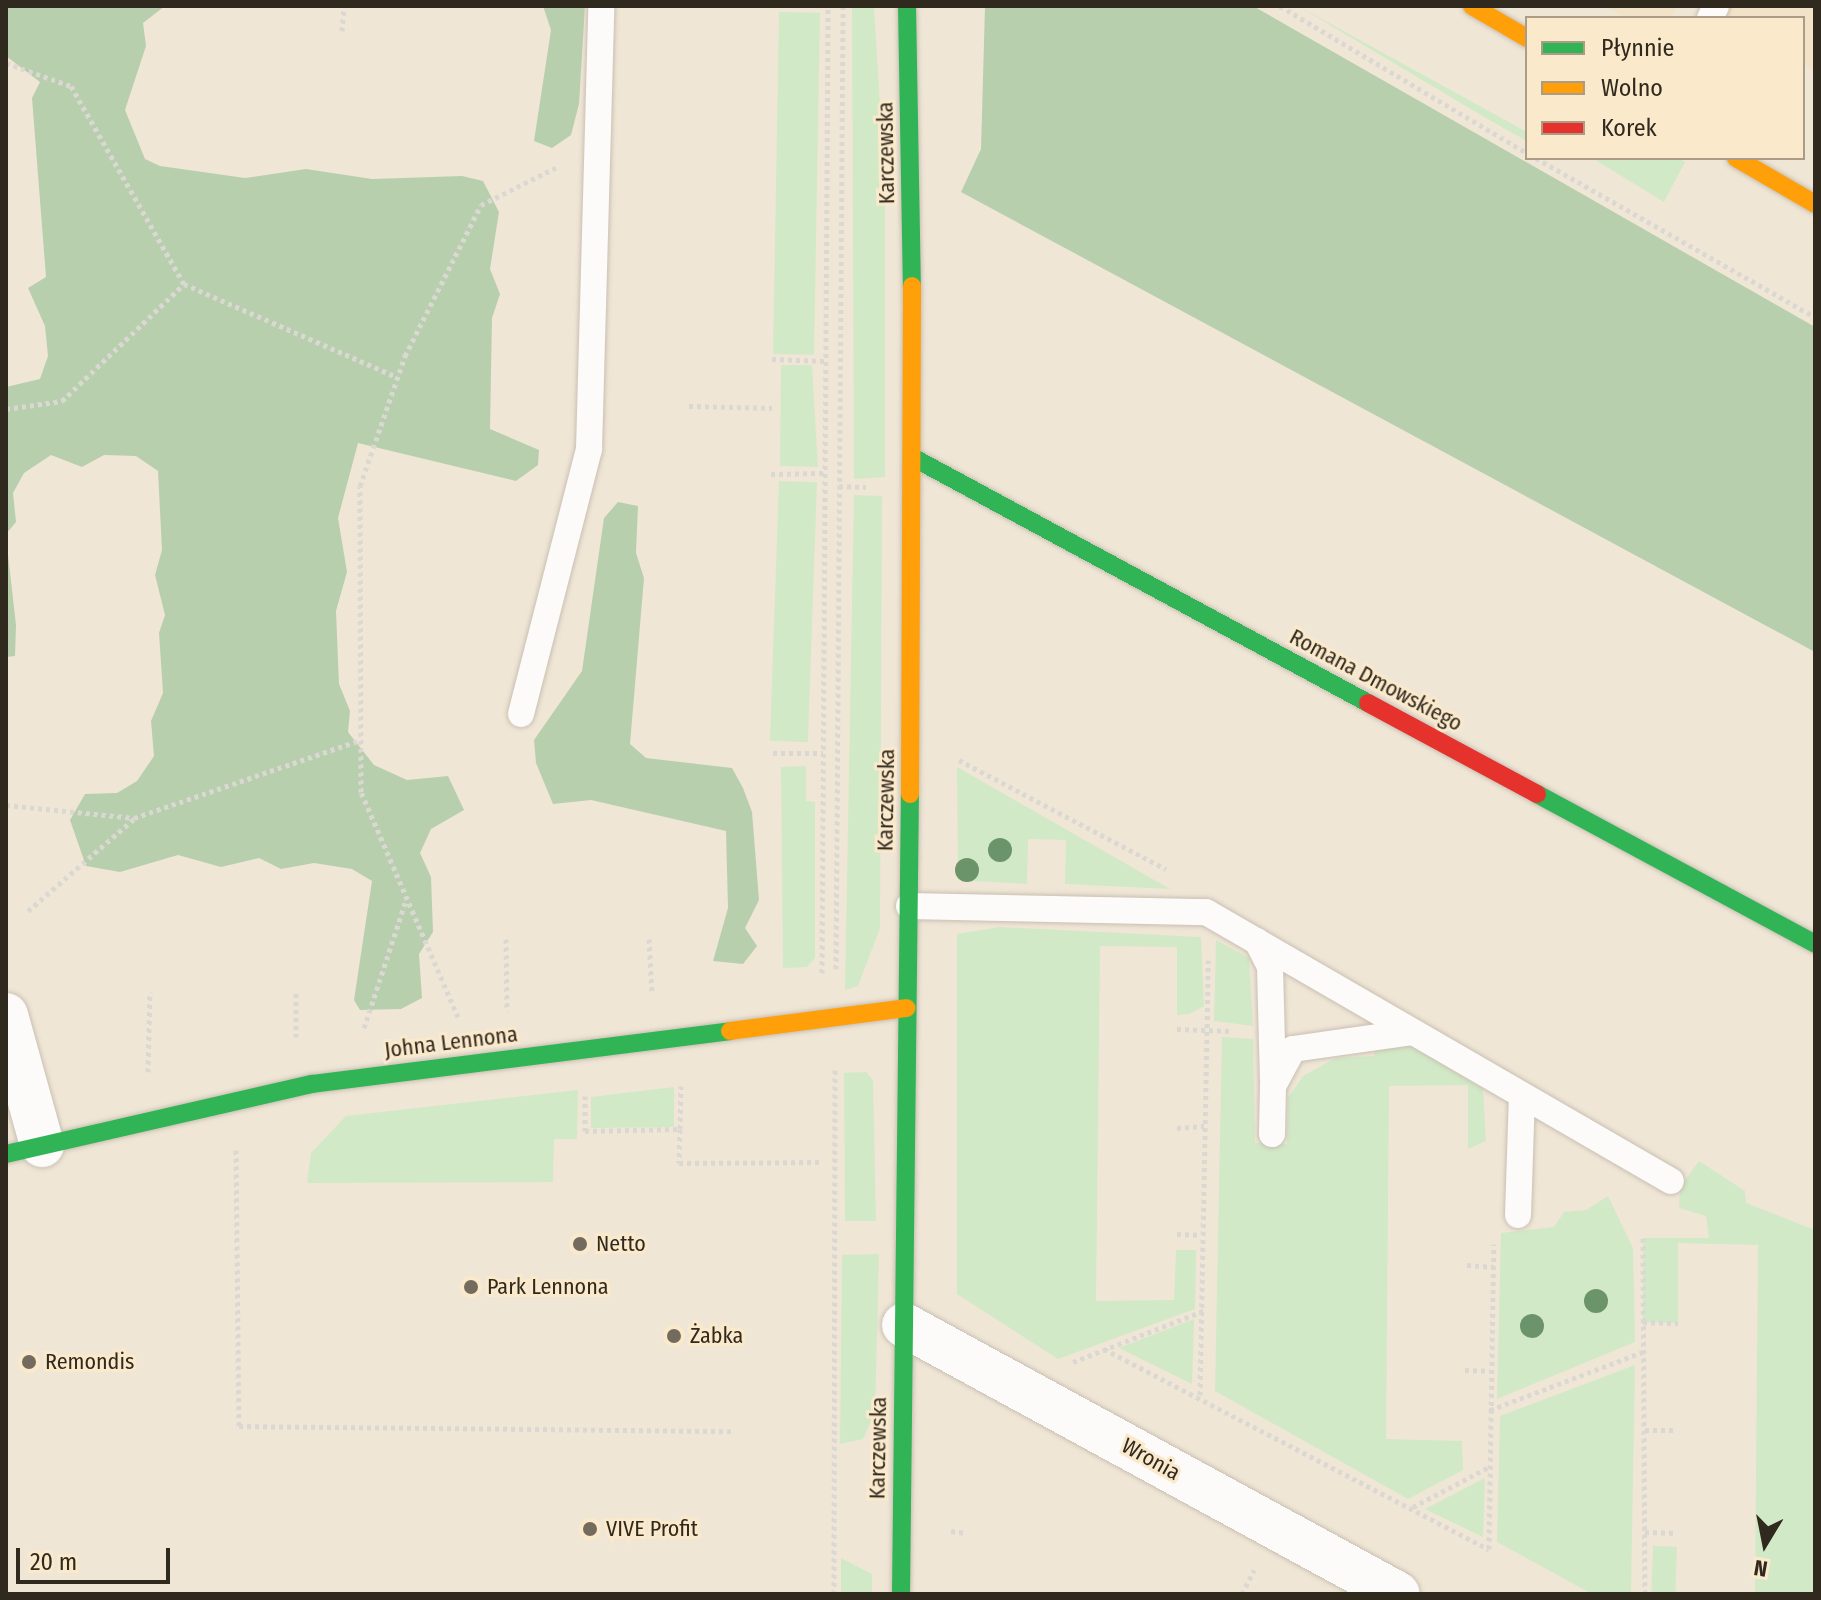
<!DOCTYPE html>
<html>
<head>
<meta charset="utf-8">
<style>
	body { margin:0 }
	#map { position:relative; width:1821px; height:1600px; overflow:hidden; background:#f0e6d6; font-family:"Fira Sans Condensed",sans-serif }
	div>[style] { position:absolute }
	.built>* { inset:0; background:#f2e2c7 }
	.green>* { inset:0; background:#d1e9c6; transform-origin:0 0 }
	.forest>* { inset:0; background:#b8cfad }
	.path>* { height:5px; margin-top:-2.5px; transform-origin:0; background:repeating-linear-gradient(90deg,#dbd8d3 0 4px,transparent 0 8px) }
	.roads { filter:drop-shadow(0 0 2px #c8c0b3) drop-shadow(0 0 2px #c8c0b3) }
	.lane>* { height:26px; margin:-13px; padding:0 13px; transform-origin:13px; border-radius:13px; background:#fdfbf9 }
	.street>* { height:44px; margin:-22px; padding:0 22px; transform-origin:22px; border-radius:22px; background:#fdfbf9 }
	.fast>* { height:18px; margin:-9px; padding:0 9px; transform-origin:9px; border-radius:9px; background:#30b455 }
	.slow>* { height:18px; margin:-9px; padding:0 9px; transform-origin:9px; border-radius:9px; background:#ff9f0a }
	.jam>* { height:18px; margin:-9px; padding:0 9px; transform-origin:9px; border-radius:9px; background:#e5322d }
	.trees>* { width:24px; height:24px; margin:-12px; border-radius:50%; background:#6c946a }
	.dots>* { width:22px; height:22px; translate:-50% -50%; box-sizing:border-box; border:4px solid #fbe9cc; border-radius:50% }
	span { translate:-50% -50%; white-space:nowrap; text-align:center; line-height:1.15; -webkit-text-stroke:6px #fbe9cc; paint-order:stroke }
	.street-label { font-size:22px; color:#30291e }
	.poi-label { font-size:22px; color:#30291e }
	.left { translate:0 -50%; text-align:left }
	.frame { position:absolute; inset:0; border:8px solid #30291e; pointer-events:none }
	.legend { position:absolute; left:1525px; top:16px; width:280px; height:144px; box-sizing:border-box; background:#fbe9cc; border:2px solid #aa9c86; margin:0; padding:10px 14px; list-style:none; font-size:24px; color:#30291e }
	.legend li { display:flex; align-items:center; gap:16px; height:40px }
	.legend b { width:40px; border:2px solid #aa9c86 }
	.north { position:absolute; left:1725px; top:1504px; width:80px; height:80px; -webkit-text-stroke:6px #fbe9cc; paint-order:stroke; rotate:190deg; font-size:22px; font-weight:700; line-height:32px; text-align:center; color:#30291e }
	.north::after { content:''; display:block; margin:auto; width:28px; height:36px; background:#30291e; clip-path:polygon(50% 0,100% 100%,50% 72%,0 100%) }
	.scale { position:absolute; left:16px; top:1548px; width:154px; height:36px; box-sizing:border-box; border:4px solid #30291e; border-top:0; padding-left:10px; font-size:24px; line-height:28px; white-space:nowrap; color:#30291e; -webkit-text-stroke:6px #fbe9cc; paint-order:stroke }
</style>
</head>
<body>
<div id="map">
	<div class="built">
		<div style="clip-path:polygon(1605px 6px,1678px 6px,1671px 18px,1626px 18px)"></div>
		<div style="clip-path:polygon(1703px 6px,1815px 6px,1815px 71px,1803px 64px,1803px 18px,1724px 18px)"></div>
	</div>
	<div class="green">
		<div style="clip-path:polygon(852px 6px,874px 6px,885px 189px,885px 477px,854px 479px)"></div>
		<div style="clip-path:polygon(1298px 6px,1527px 132px,1527px 141px,1486px 118px)"></div>
		<div style="left:779px;top:12px;width:41px;height:342px;rotate:1deg"></div>
		<div style="clip-path:polygon(1592px 158px,1679px 158px,1685px 162px,1664px 202px)"></div>
		<div style="clip-path:polygon(781px 365px,812px 365px,818px 467px,780px 466px)"></div>
		<div style="left:779px;top:481px;width:38px;height:260px;rotate:2deg"></div>
		<div style="clip-path:polygon(854px 495px,882px 496px,880px 928px,858px 986px,845px 990px)"></div>
		<div style="clip-path:polygon(806px 766px,806px 801px,815px 802px,815px 958px,807px 967px,783px 968px,781px 767px)"></div>
		<div style="clip-path:polygon(957px 767px,1170px 889px,1065px 884px,1066px 840px,1028px 839px,1027px 884px,958px 880px)"></div>
		<div style="clip-path:polygon(999px 927px,1201px 937px,1204px 1006px,1189px 1014px,1177px 1015px,1177px 947px,1100px 946px,1096px 1301px,1174px 1300px,1176px 1250px,1196px 1250px,1195px 1309px,1058px 1359px,957px 1294px,957px 934px)"></div>
		<div style="clip-path:polygon(1216px 940px,1249px 958px,1253px 1026px,1214px 1021px)"></div>
		<div style="clip-path:polygon(1222px 1037px,1253px 1039px,1255px 1143px,1287px 1144px,1288px 1098px,1303px 1076px,1336px 1058px,1374px 1056px,1376px 1046px,1403px 1041px,1483px 1089px,1486px 1141px,1468px 1149px,1468px 1085px,1389px 1086px,1386px 1439px,1462px 1441px,1463px 1470px,1408px 1499px,1215px 1391px)"></div>
		<div style="clip-path:polygon(866px 1072px,873px 1080px,876px 1221px,845px 1221px,844px 1073px)"></div>
		<div style="clip-path:polygon(674px 1087px,674px 1127px,591px 1128px,591px 1097px)"></div>
		<div style="clip-path:polygon(578px 1090px,577px 1139px,554px 1139px,553px 1182px,307px 1183px,311px 1153px,346px 1116px)"></div>
		<div style="clip-path:polygon(1699px 1161px,1745px 1191px,1746px 1203px,1815px 1230px,1815px 1594px,1755px 1594px,1758px 1245px,1678px 1243px,1678px 1323px,1643px 1322px,1643px 1238px,1709px 1238px,1706px 1216px,1679px 1208px,1680px 1187px)"></div>
		<div style="clip-path:polygon(1608px 1196px,1633px 1248px,1635px 1342px,1497px 1399px,1501px 1233px,1554px 1227px,1564px 1212px,1586px 1210px)"></div>
		<div style="clip-path:polygon(879px 1254px,875px 1412px,863px 1439px,840px 1444px,842px 1255px)"></div>
		<div style="clip-path:polygon(1194px 1319px,1192px 1384px,1119px 1348px)"></div>
		<div style="clip-path:polygon(1635px 1365px,1631px 1594px,1592px 1594px,1497px 1542px,1500px 1416px)"></div>
		<div style="clip-path:polygon(1485px 1478px,1483px 1537px,1425px 1509px)"></div>
		<div style="left:1653px;top:1546px;width:24px;height:48px;rotate:2deg"></div>
		<div style="clip-path:polygon(841px 1558px,872px 1574px,872px 1594px,841px 1594px)"></div>
	</div>
	<div class="forest">
		<div style="clip-path:polygon(6px 6px,165px 6px,143px 23px,146px 46px,125px 110px,145px 159px,160px 166px,245px 178px,306px 169px,372px 179px,462px 176px,483px 181px,499px 212px,490px 269px,500px 294px,492px 318px,490px 429px,539px 450px,538px 465px,516px 481px,358px 443px,338px 518px,347px 572px,336px 611px,339px 684px,350px 711px,348px 732px,374px 765px,407px 780px,448px 776px,464px 810px,431px 829px,420px 853px,431px 877px,433px 932px,419px 954px,422px 998px,401px 1009px,360px 1010px,354px 1000px,372px 881px,352px 869px,314px 863px,281px 869px,259px 858px,221px 867px,178px 855px,120px 872px,86px 866px,70px 820px,85px 794px,117px 793px,137px 781px,154px 756px,151px 721px,163px 693px,159px 633px,165px 615px,155px 575px,162px 550px,158px 471px,136px 456px,104px 455px,82px 467px,51px 455px,24px 473px,13px 493px,16px 522px,6px 534px,6px 387px,40px 379px,48px 356px,45px 326px,28px 288px,46px 277px,32px 98px,40px 82px,6px 56px)"></div>
		<div style="clip-path:polygon(543px 6px,585px 6px,579px 104px,571px 135px,552px 148px,534px 141px,551px 30px)"></div>
		<div style="clip-path:polygon(985px 6px,1253px 6px,1815px 327px,1815px 652px,961px 192px,981px 149px)"></div>
		<div style="clip-path:polygon(618px 502px,638px 506px,636px 553px,644px 578px,630px 744px,646px 758px,732px 768px,743px 788px,752px 812px,759px 900px,745px 928px,757px 946px,743px 964px,713px 961px,728px 908px,726px 831px,591px 800px,553px 804px,536px 763px,534px 740px,582px 671px,604px 518px)"></div>
		<div style="clip-path:polygon(6px 537px,16px 625px,15px 656px,6px 657px)"></div>
	</div>
	<div class="path">
		<div style="left:1280px;top:6px;width:287px;rotate:30.8deg"></div>
		<div style="left:342px;top:31px;width:25px;rotate:-85deg"></div>
		<div style="left:6px;top:63px;width:69px;rotate:19.5deg"></div>
		<div style="left:71px;top:86px;width:228px;rotate:60.3deg"></div>
		<div style="left:184px;top:284px;width:232px;rotate:23.6deg"></div>
		<div style="left:1536px;top:158px;width:321px;rotate:29.7deg"></div>
		<div style="left:772px;top:359px;width:53px;rotate:2.2deg"></div>
		<div style="left:689px;top:406px;width:83px;rotate:1.4deg"></div>
		<div style="left:6px;top:409px;width:57px;rotate:-8.1deg"></div>
		<div style="left:62px;top:401px;width:169px;rotate:-43.8deg"></div>
		<div style="left:771px;top:474px;width:53px;rotate:-1.1deg"></div>
		<div style="left:839px;top:486px;width:27px;rotate:2deg"></div>
		<div style="left:773px;top:753px;width:50px"></div>
		<div style="left:959px;top:760px;width:234px;rotate:27.8deg"></div>
		<div style="left:6px;top:805px;width:129px;rotate:5.8deg"></div>
		<div style="left:134px;top:818px;width:240px;rotate:-19deg"></div>
		<div style="left:28px;top:911px;width:140px;rotate:-41deg"></div>
		<div style="left:506px;top:939px;width:72px;rotate:89.2deg"></div>
		<div style="left:649px;top:939px;width:55px;rotate:86.9deg"></div>
		<div style="left:836px;top:969px;width:963px;rotate:-89.58deg"></div>
		<div style="left:822px;top:973px;width:967px;rotate:-89.64deg"></div>
		<div style="left:458px;top:1017px;width:245px;rotate:-113.3deg"></div>
		<div style="left:361px;top:792px;width:306px;rotate:-90.2deg"></div>
		<div style="left:360px;top:486px;width:138px;rotate:-70.9deg"></div>
		<div style="left:405px;top:356px;width:169px;rotate:-63.3deg"></div>
		<div style="left:481px;top:205px;width:85px;rotate:-26.6deg"></div>
		<div style="left:364px;top:1028px;width:135px;rotate:-71.8deg"></div>
		<div style="left:1177px;top:1029px;width:54px;rotate:2.1deg"></div>
		<div style="left:296px;top:1037px;width:44px;rotate:-90deg"></div>
		<div style="left:148px;top:1072px;width:80px;rotate:-88.6deg"></div>
		<div style="left:585px;top:1096px;width:35px;rotate:90deg"></div>
		<div style="left:585px;top:1131px;width:95px;rotate:-1.2deg"></div>
		<div style="left:680px;top:1129px;width:43px;rotate:-88.7deg"></div>
		<div style="left:1177px;top:1128px;width:27px;rotate:-4deg"></div>
		<div style="left:680px;top:1129px;width:34px;rotate:92deg"></div>
		<div style="left:679px;top:1163px;width:141px;rotate:-0.4deg"></div>
		<div style="left:236px;top:1150px;width:276px;rotate:89.4deg"></div>
		<div style="left:239px;top:1426px;width:493px;rotate:0.6deg"></div>
		<div style="left:1177px;top:1234px;width:24px;rotate:2deg"></div>
		<div style="left:1643px;top:1238px;width:356px;rotate:89.7deg"></div>
		<div style="left:1467px;top:1265px;width:27px;rotate:4deg"></div>
		<div style="left:1643px;top:1322px;width:35px;rotate:2deg"></div>
		<div style="left:1104px;top:1349px;width:434px;rotate:27.5deg"></div>
		<div style="left:1489px;top:1549px;width:305px;rotate:-89.1deg"></div>
		<div style="left:1073px;top:1362px;width:140px;rotate:-21.4deg"></div>
		<div style="left:1465px;top:1370px;width:25px;rotate:2deg"></div>
		<div style="left:1200px;top:1395px;width:435px;rotate:-88.9deg"></div>
		<div style="left:1490px;top:1410px;width:164px;rotate:-20.8deg"></div>
		<div style="left:1645px;top:1430px;width:32px"></div>
		<div style="left:1413px;top:1507px;width:86px;rotate:-27.8deg"></div>
		<div style="left:951px;top:1531px;width:15px;rotate:8deg"></div>
		<div style="left:1645px;top:1532px;width:32px;rotate:2deg"></div>
		<div style="left:834px;top:1594px;width:527px;rotate:-89.89deg"></div>
		<div style="left:1242px;top:1594px;width:27px;rotate:-63deg"></div>
	</div>
	<div class="roads">
		<div class="lane">
			<div style="left:1710px;top:18px;width:13px;rotate:-63deg"></div>
			<div style="left:521px;top:714px;width:274px;rotate:-75.6deg"></div>
			<div style="left:589px;top:449px;width:443px;rotate:-88.4deg"></div>
			<div style="left:909px;top:906px;width:297px;rotate:1.2deg"></div>
			<div style="left:1206px;top:912px;width:537px;rotate:30.05deg"></div>
			<div style="left:1257px;top:941px;width:29px;rotate:63deg"></div>
			<div style="left:1270px;top:967px;width:112px;rotate:88.5deg"></div>
			<div style="left:1272px;top:1134px;width:48px;rotate:-88.8deg"></div>
			<div style="left:1273px;top:1086px;width:42px;rotate:-61.6deg"></div>
			<div style="left:1293px;top:1049px;width:120px;rotate:-8.1deg"></div>
			<div style="left:1518px;top:1215px;width:118px;rotate:-88.1deg"></div>
		</div>
		<div class="street">
			<div style="left:6px;top:1015px;width:135px;rotate:74.5deg"></div>
			<div style="left:904px;top:1325px;width:562px;rotate:28.57deg"></div>
		</div>
		<div class="fast">
			<div style="left:907px;top:6px;width:280px;rotate:89deg"></div>
			<div style="left:914px;top:458px;width:516px;rotate:28.35deg"></div>
			<div style="left:1537px;top:794px;width:316px;rotate:28.3deg"></div>
			<div style="left:6px;top:1154px;width:314px;rotate:-12.9deg"></div>
			<div style="left:312px;top:1084px;width:421px;rotate:-7.2deg"></div>
			<div style="left:901px;top:1594px;width:800px;rotate:-89.36deg"></div>
		</div>
		<div class="slow">
			<div style="left:1472px;top:6px;width:64px;rotate:30.2deg"></div>
			<div style="left:1736px;top:158px;width:91px;rotate:30.2deg"></div>
			<div style="left:910px;top:794px;width:508px;rotate:-89.77deg"></div>
			<div style="left:730px;top:1031px;width:178px;rotate:-7.4deg"></div>
		</div>
		<div class="jam">
			<div style="left:1368px;top:703px;width:192px;rotate:28.3deg"></div>
		</div>
	</div>
	<div class="trees">
		<div style="left:1000px;top:850px"></div>
		<div style="left:967px;top:870px"></div>
		<div style="left:1596px;top:1301px"></div>
		<div style="left:1532px;top:1326px"></div>
	</div>
	<div class="dots">
		<div style="left:580px;top:1244px;background:#736b5e"></div>
		<div style="left:471px;top:1287px;background:#736b5e"></div>
		<div style="left:674px;top:1336px;background:#736b5e"></div>
		<div style="left:29px;top:1362px;background:#736b5e"></div>
		<div style="left:590px;top:1529px;background:#736b5e"></div>
	</div>
	<div class="street-label">
		<span style="left:886px;top:153px;rotate:-91deg">Karczewska</span>
		<span style="left:1376px;top:680px;rotate:28deg">Romana Dmowskiego</span>
		<span style="left:886px;top:800px;rotate:-89deg">Karczewska</span>
		<span style="left:451px;top:1042px;rotate:-7deg">Johna Lennona</span>
		<span style="left:878px;top:1448px;rotate:-89deg">Karczewska</span>
		<span style="left:1151px;top:1459px;rotate:29deg">Wronia</span>
	</div>
	<div class="poi-label">
		<span class="left" style="left:596px;top:1244px">Netto</span>
		<span class="left" style="left:487px;top:1287px">Park Lennona</span>
		<span class="left" style="left:690px;top:1336px">Żabka</span>
		<span class="left" style="left:45px;top:1362px">Remondis</span>
		<span class="left" style="left:606px;top:1529px">VIVE Profit</span>
	</div>
	<div class="frame"></div>
	<ul class="legend">
	<li><b style="height:10px;background:#30b455"></b>Płynnie</li>
	<li><b style="height:10px;background:#ff9f0a"></b>Wolno</li>
	<li><b style="height:10px;background:#e5322d"></b>Korek</li>
	</ul>
	<div class="north">N</div>
	<div class="scale">20 m</div>
</div>
</body>
</html>
